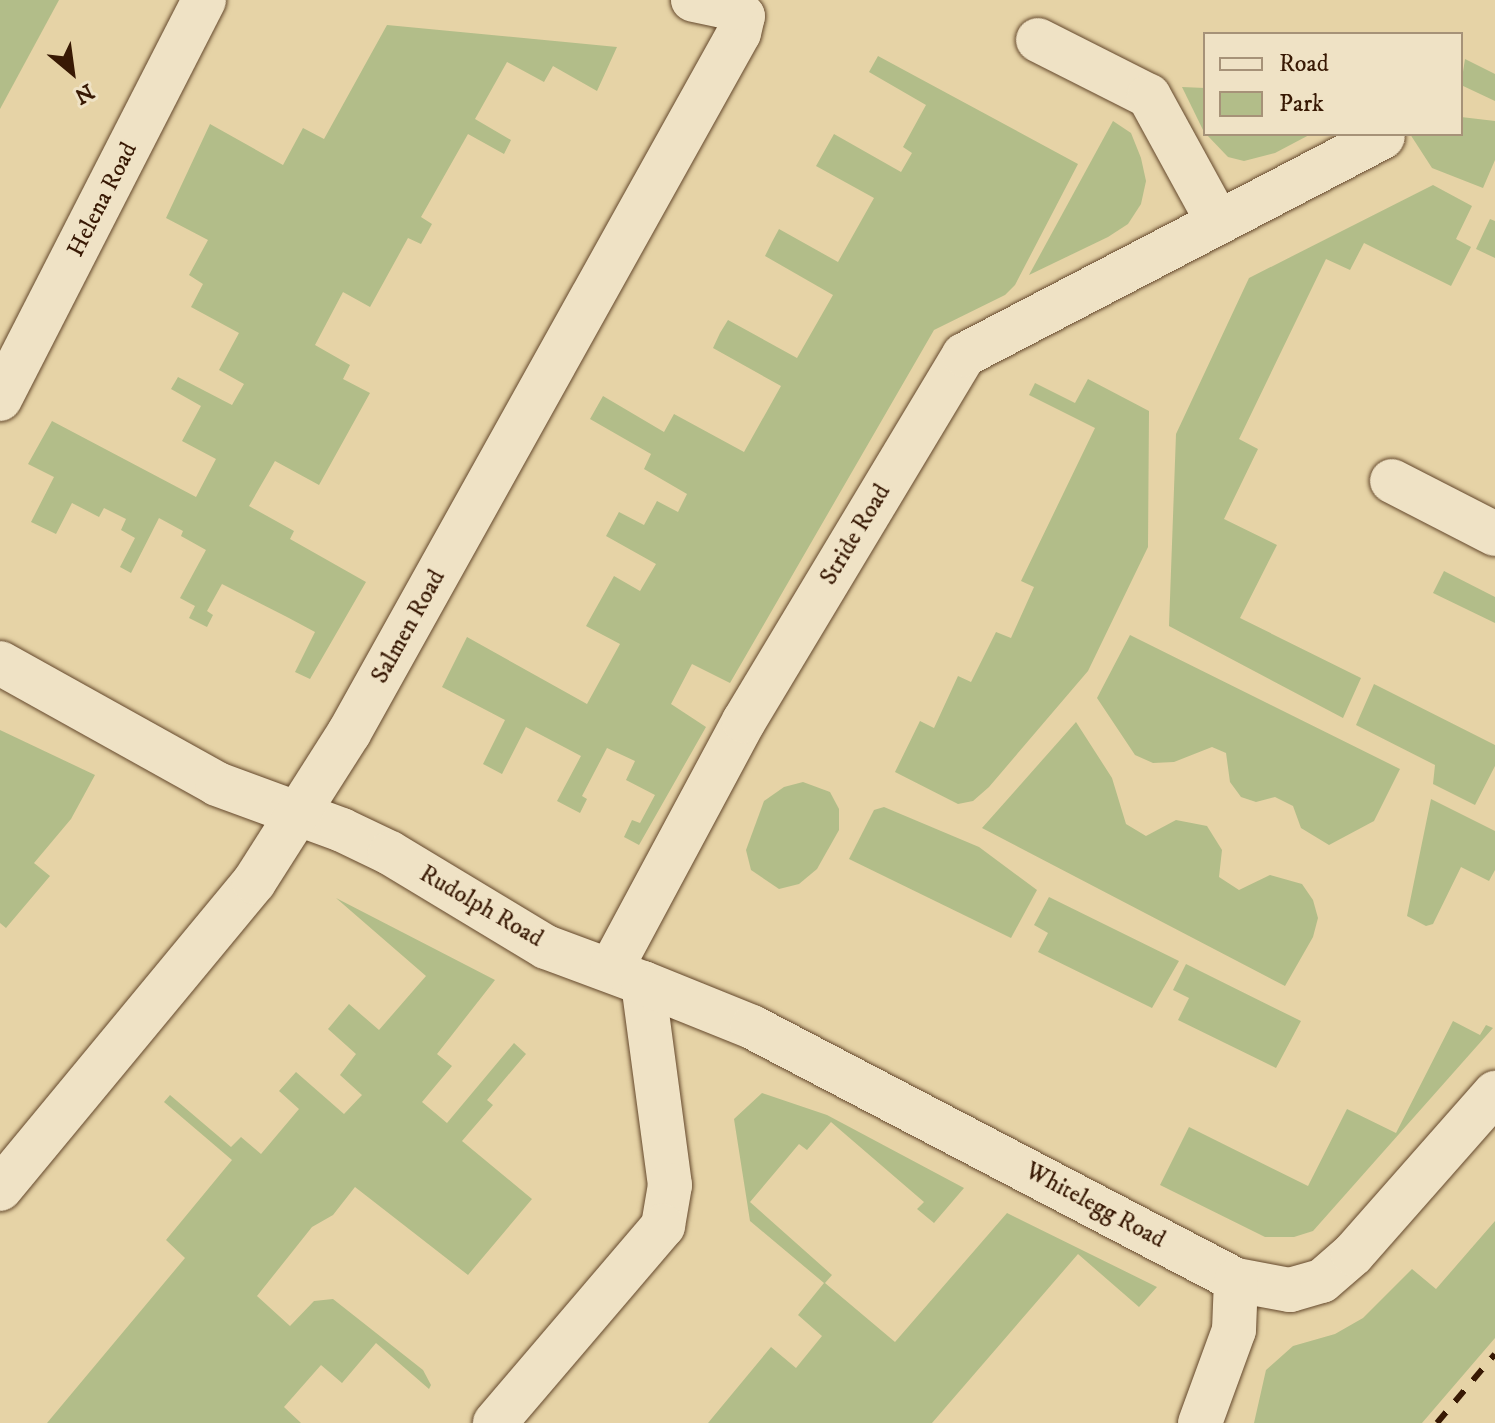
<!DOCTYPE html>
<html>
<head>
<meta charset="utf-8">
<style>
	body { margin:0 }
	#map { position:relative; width:1495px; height:1423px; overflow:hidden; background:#e6d3a6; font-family:"IM FELL DW Pica",serif }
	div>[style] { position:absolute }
	.green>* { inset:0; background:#b2bd89 }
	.roads { filter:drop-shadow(0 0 2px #64482c) drop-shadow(0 0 2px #64482c) }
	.minor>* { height:44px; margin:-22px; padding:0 22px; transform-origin:22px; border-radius:22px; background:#efe2c5 }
	.rail>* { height:6px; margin-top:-3px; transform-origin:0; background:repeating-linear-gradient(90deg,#381904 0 14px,transparent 0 28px) }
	span { translate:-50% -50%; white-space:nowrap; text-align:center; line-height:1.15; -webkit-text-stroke:6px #efe2c5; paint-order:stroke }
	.street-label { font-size:24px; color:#381904 }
	.legend { position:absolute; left:1203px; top:32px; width:260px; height:104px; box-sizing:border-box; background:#efe2c5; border:2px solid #a69278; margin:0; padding:10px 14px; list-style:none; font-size:24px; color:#381904 }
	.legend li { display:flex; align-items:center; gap:16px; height:40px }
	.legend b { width:40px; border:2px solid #a69278 }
	.north { position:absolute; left:32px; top:32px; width:80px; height:80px; -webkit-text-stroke:6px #efe2c5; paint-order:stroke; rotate:151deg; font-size:22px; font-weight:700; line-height:32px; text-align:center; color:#381904 }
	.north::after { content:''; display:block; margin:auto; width:28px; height:36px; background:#381904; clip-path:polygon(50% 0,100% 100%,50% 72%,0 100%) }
</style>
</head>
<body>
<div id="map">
	<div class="green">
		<div style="clip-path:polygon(0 0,59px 0,0 109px)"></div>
		<div style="clip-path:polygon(387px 25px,617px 47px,597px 91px,553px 66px,544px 82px,507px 62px,475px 119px,511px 140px,504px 154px,468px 134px,421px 217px,432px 224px,421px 244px,408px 238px,370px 307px,343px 292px,315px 345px,350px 365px,343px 379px,370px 393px,319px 485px,275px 461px,249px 506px,294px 531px,290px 539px,366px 582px,310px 679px,295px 672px,315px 632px,287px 617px,222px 584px,207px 611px,213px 615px,207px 627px,189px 618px,195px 606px,180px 598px,206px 550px,181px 536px,183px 531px,159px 518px,131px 573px,120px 567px,135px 538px,121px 530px,126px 519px,104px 508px,99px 517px,72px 503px,56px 534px,31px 522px,54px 477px,28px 464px,52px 421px,196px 497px,216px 459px,182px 441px,201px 406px,171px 389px,178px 377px,232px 405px,244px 384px,219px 370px,239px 333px,191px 307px,203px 284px,189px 275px,208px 240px,166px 218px,210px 124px,283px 165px,303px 128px,324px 139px)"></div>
		<div style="clip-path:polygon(878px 56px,1078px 164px,1015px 285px,1005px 295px,934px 330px,730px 683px,692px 664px,671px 704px,706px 727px,639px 845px,624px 837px,632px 820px,640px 823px,655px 795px,626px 780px,635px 761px,607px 748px,582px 796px,587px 799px,580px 813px,557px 801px,581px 756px,526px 727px,502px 774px,483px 764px,505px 720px,442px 687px,467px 637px,587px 704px,620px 644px,586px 626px,614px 576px,640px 591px,656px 564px,606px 536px,619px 512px,644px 525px,657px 501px,678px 512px,687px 494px,644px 469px,651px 454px,590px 419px,603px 396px,664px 432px,674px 414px,744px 452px,781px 386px,713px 348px,720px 333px,728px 320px,797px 358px,833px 295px,765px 256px,772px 242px,779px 229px,838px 262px,874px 198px,816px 166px,834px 134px,901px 172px,912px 153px,903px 147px,926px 105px,869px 72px)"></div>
		<div style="clip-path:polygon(1465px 59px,1495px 74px,1495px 101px,1461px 85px)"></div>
		<div style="clip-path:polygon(1182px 87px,1205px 88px,1205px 132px,1203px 130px)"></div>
		<div style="clip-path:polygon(1461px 117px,1495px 121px,1495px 160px,1483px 188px,1432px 168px,1410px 134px,1461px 134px)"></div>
		<div style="clip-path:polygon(1113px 121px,1131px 133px,1141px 158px,1146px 181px,1141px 204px,1128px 224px,1108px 237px,1029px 275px)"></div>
		<div style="clip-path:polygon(1206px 134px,1311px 134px,1275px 153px,1244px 161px,1228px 157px)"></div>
		<div style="clip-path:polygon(1433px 185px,1472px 206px,1456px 239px,1471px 247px,1451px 286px,1364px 243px,1350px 270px,1326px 259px,1239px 439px,1258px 449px,1224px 519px,1277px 545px,1240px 618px,1361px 678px,1343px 718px,1169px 626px,1176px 434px,1249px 278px)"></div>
		<div style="clip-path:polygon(1490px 219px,1495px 221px,1495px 258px,1476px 249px)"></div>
		<div style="clip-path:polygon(1088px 379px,1149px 411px,1148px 547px,1088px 671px,989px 787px,973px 801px,958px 804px,895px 772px,920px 721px,934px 728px,958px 676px,971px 682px,996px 632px,1011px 638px,1034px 587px,1021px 581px,1095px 428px,1029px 395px,1035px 383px,1075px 403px)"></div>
		<div style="clip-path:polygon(1444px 571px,1495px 597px,1495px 623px,1433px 593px)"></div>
		<div style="clip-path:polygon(1130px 635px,1400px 769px,1374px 821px,1329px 845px,1301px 828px,1293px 806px,1275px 797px,1256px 802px,1241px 797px,1230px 782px,1226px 753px,1212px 747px,1174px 762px,1153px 763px,1135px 755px,1097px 698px)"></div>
		<div style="clip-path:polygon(1374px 684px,1495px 745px,1495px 766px,1475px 805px,1433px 784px,1435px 765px,1356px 725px)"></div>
		<div style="clip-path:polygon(1076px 722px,1112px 778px,1126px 824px,1146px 836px,1176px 820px,1207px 826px,1222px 850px,1219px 877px,1239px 890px,1270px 875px,1302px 884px,1313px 900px,1318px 918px,1313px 937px,1285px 986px,982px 828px)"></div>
		<div style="clip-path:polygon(0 730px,95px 775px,71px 819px,34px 863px,50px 876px,6px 928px,0 923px)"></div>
		<div style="clip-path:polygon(803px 782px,830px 792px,839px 809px,839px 830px,817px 869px,799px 884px,779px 889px,751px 870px,746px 850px,764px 801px,784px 787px)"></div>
		<div style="clip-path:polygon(1431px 799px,1495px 831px,1495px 870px,1489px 881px,1461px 867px,1433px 924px,1426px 926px,1407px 916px)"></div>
		<div style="clip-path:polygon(884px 807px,979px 847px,1037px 890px,1011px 938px,849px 859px,874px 810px)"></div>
		<div style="clip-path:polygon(1049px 897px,1179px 961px,1152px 1008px,1038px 952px,1048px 933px,1034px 925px)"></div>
		<div style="clip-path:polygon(336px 898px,495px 980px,437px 1054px,452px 1066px,422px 1102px,447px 1123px,514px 1043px,526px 1054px,487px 1100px,493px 1105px,462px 1141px,532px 1199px,468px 1275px,355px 1187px,333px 1215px,312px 1227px,257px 1296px,290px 1326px,314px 1301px,333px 1299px,423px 1370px,431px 1385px,429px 1389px,376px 1343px,342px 1383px,321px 1365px,284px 1407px,301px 1423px,47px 1423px,185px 1258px,166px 1240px,232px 1160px,164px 1102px,170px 1095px,231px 1147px,241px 1137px,261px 1154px,299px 1109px,279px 1091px,296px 1072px,344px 1114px,362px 1095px,340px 1075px,356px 1054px,328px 1029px,349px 1004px,379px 1030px,426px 976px)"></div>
		<div style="clip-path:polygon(1186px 964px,1301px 1021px,1276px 1068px,1178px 1020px,1189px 998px,1173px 990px)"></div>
		<div style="clip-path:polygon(1453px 1021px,1480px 1035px,1486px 1025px,1493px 1028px,1313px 1231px,1294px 1237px,1265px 1237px,1160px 1185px,1189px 1127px,1308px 1186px,1347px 1109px,1396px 1133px)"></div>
		<div style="clip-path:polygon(762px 1093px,827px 1115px,964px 1188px,934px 1223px,917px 1209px,924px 1202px,831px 1122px,807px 1150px,799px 1144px,750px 1202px,832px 1275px,825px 1283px,895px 1342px,1007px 1213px,1157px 1287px,1139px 1307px,1078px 1254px,932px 1423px,708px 1423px,771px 1347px,796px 1368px,822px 1336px,798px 1315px,824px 1283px,750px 1221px,734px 1119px)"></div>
		<div style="clip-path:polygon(1495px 1221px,1495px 1338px,1422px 1423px,1254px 1423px,1266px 1370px,1293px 1346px,1335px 1334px,1363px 1318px,1412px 1269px,1436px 1289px)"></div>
	</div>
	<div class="roads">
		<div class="minor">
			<div style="left:1038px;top:40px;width:124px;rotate:26.8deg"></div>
			<div style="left:1149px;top:96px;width:144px;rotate:61.3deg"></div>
			<div style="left:0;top:399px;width:448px;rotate:-62.9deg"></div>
			<div style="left:1392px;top:481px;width:116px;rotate:27.2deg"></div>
			<div style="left:0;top:663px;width:248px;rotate:29.1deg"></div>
			<div style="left:217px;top:784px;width:133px;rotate:20.2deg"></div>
			<div style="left:342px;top:830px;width:53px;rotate:25.6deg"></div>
			<div style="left:390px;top:853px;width:182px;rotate:31.1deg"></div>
			<div style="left:546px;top:947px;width:103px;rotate:20.4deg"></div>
			<div style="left:643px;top:983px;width:204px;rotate:82.4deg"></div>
			<div style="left:670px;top:1185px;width:42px;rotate:99.7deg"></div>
			<div style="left:663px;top:1226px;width:259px;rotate:130.5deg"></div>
			<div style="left:612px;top:967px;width:279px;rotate:-61.8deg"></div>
			<div style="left:744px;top:721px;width:427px;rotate:-59deg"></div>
			<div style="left:964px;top:355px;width:472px;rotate:-27.5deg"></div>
			<div style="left:643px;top:983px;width:118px;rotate:22deg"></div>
			<div style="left:752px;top:1027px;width:546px;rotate:27.6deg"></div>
			<div style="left:1236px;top:1280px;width:55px;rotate:10.5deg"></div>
			<div style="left:1290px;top:1290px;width:33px;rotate:-16deg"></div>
			<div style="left:1322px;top:1281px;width:41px;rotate:-41.1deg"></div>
			<div style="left:1353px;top:1254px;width:215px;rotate:-48.6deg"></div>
			<div style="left:0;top:1189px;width:398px;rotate:-50.4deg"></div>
			<div style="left:254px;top:882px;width:177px;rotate:-57.5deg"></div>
			<div style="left:349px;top:733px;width:801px;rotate:-60.88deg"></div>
			<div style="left:739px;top:33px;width:17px;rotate:-77deg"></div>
			<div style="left:743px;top:16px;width:14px;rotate:-144deg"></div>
			<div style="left:732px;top:8px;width:40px;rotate:-168deg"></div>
			<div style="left:1200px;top:1423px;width:99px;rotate:-69.9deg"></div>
			<div style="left:1234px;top:1330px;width:50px;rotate:-87.7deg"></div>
		</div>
	</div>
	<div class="rail">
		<div style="left:1437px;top:1423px;width:90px;rotate:-50deg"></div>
	</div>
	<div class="street-label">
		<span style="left:103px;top:200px;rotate:-63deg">Helena Road</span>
		<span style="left:856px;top:535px;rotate:-59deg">Stride Road</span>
		<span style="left:409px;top:627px;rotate:-61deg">Salmen Road</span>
		<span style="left:481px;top:907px;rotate:30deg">Rudolph Road</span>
		<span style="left:1095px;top:1206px;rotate:28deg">Whitelegg Road</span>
	</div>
	<ul class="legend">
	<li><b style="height:10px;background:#efe2c5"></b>Road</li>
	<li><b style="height:22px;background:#b2bd89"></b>Park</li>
	</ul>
	<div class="north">N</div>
</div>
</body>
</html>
